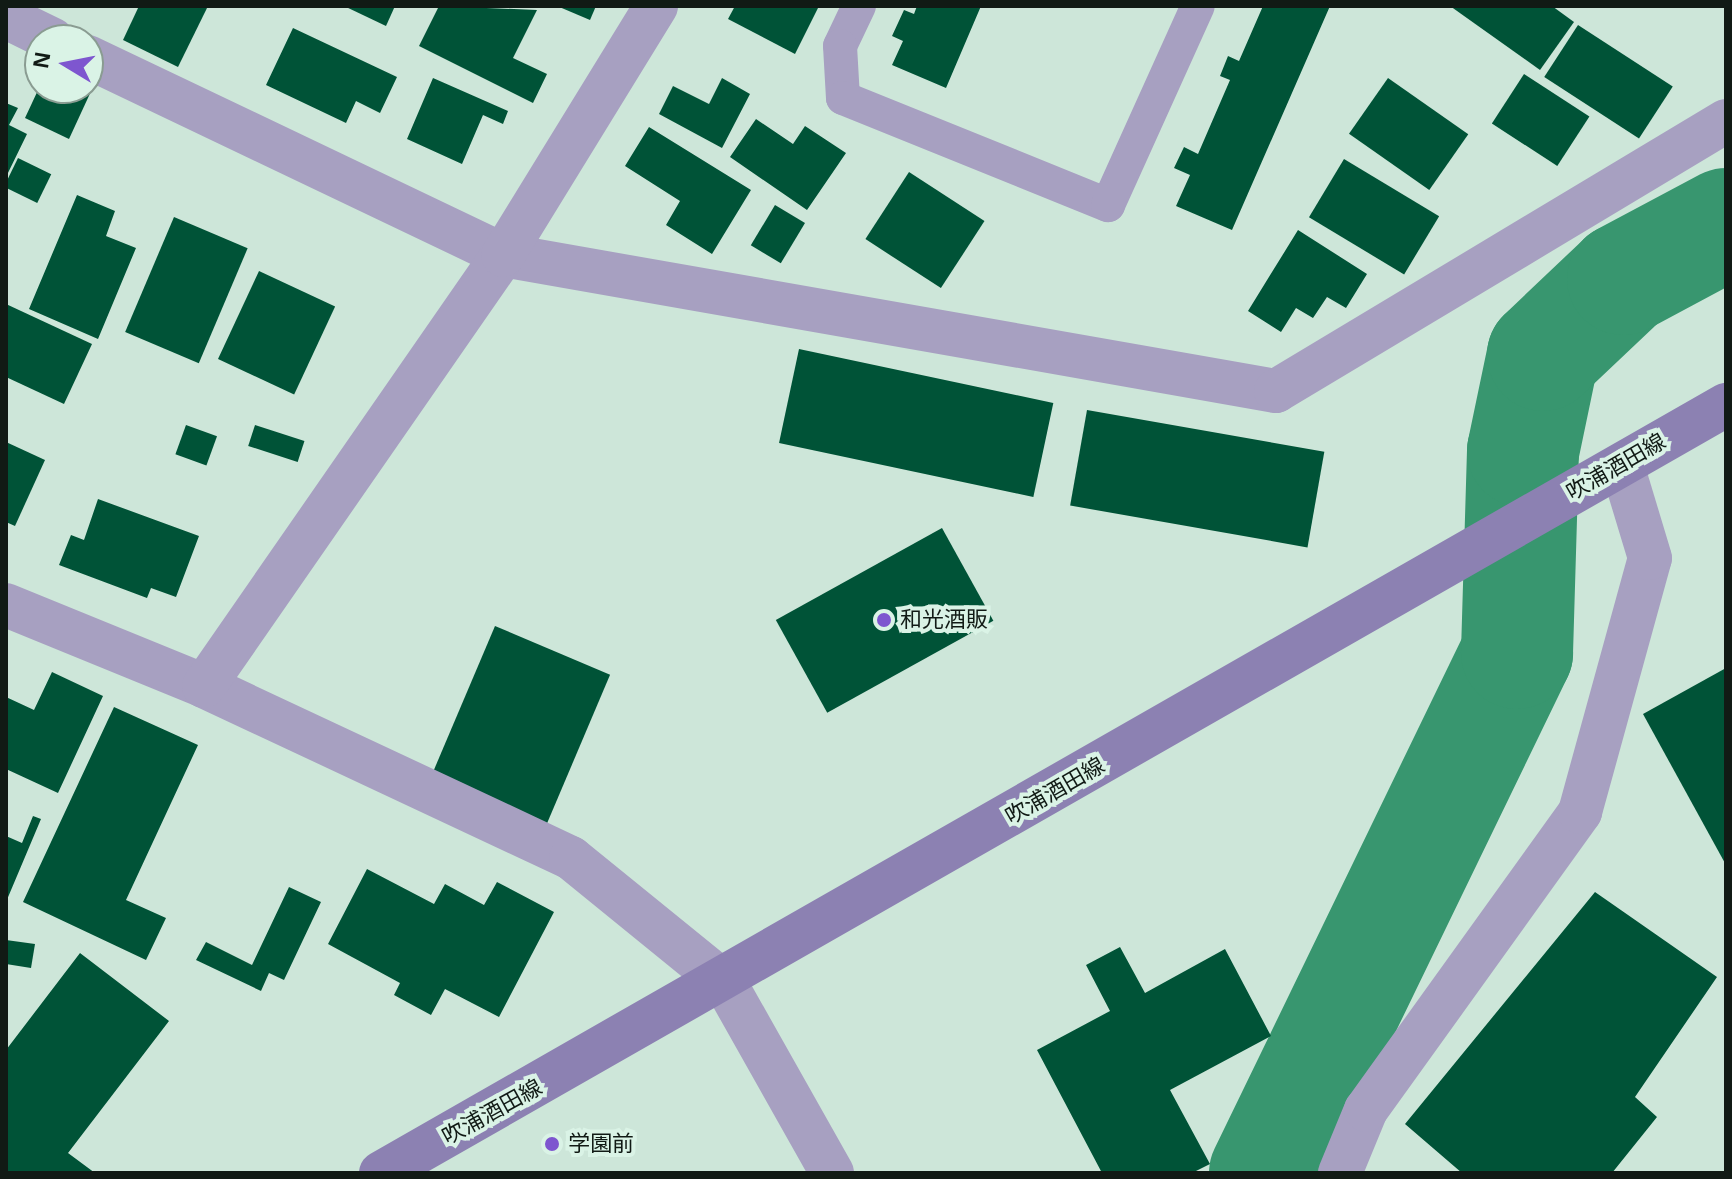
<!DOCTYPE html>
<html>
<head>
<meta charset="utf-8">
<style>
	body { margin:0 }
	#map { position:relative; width:1732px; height:1179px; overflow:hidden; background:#cde6d9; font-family:Helvetica,"Noto Sans JP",sans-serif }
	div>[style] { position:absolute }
	.river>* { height:112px; margin:-56px; padding:0 56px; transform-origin:56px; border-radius:56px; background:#38966f }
	.building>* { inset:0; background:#005337; transform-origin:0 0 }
	.service>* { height:34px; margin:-17px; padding:0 17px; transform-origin:17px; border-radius:17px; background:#a7a0c1 }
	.minor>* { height:44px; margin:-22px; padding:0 22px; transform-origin:22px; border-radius:22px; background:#a7a0c1 }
	.secondary>* { height:44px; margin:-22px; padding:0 22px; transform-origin:22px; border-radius:22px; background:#8c81b2 }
	.dots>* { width:22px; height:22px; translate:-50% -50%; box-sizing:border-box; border:4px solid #daf3e6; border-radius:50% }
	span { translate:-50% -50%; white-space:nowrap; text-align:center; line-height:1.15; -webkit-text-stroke:8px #daf3e6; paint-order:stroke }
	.street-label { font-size:22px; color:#111a15 }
	.poi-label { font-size:22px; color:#111a15 }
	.left { translate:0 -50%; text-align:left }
	.frame { position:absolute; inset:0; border:8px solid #111a15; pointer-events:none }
	.north { position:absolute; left:24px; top:24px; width:80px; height:80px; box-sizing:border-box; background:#daf3e6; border:2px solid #8a9c92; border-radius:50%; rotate:280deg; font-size:22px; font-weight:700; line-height:32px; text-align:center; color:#111a15 }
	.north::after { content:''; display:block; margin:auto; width:28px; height:36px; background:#7e56cf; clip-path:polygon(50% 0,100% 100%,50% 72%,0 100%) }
</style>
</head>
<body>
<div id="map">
	<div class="river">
		<div style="left:1265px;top:1173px;width:578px;rotate:-64.14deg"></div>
		<div style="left:1517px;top:653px;width:202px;rotate:-88.3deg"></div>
		<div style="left:1523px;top:451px;width:98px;rotate:-78.2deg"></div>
		<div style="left:1543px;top:355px;width:110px;rotate:-43.5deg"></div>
		<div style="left:1623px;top:279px;width:117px;rotate:-28.1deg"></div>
	</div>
	<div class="building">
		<div style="clip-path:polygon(139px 6px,208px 6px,178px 67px,123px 40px)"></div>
		<div style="clip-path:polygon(344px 6px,395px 6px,386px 26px)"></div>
		<div style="clip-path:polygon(439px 6px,537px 10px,513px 58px,547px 74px,533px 103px,419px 46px)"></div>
		<div style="clip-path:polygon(557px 6px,596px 6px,590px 20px)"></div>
		<div style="clip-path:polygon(735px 6px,819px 6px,795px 54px,728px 19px)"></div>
		<div style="clip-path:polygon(917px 6px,981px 6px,946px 88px,892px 65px,903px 41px,892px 36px,904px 10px,914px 14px)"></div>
		<div style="clip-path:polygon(1263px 6px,1330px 6px,1232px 230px,1176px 206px,1190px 175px,1174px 168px,1184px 147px,1198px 154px,1230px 80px,1220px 76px,1228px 56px,1239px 61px)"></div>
		<div style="clip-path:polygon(1450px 6px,1552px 6px,1574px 22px,1540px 70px)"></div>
		<div style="left:1578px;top:25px;width:113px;height:62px;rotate:33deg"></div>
		<div style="clip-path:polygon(293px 28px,397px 77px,380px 113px,356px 101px,346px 123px,266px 85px)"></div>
		<div style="left:1524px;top:74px;width:78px;height:59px;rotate:33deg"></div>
		<div style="clip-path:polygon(433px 78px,508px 111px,503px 124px,483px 115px,462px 164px,407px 139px)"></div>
		<div style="clip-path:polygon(722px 78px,750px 94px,722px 148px,659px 114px,673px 86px,709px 104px)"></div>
		<div style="left:1388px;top:78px;width:98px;height:68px;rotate:35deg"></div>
		<div style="clip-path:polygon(93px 87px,69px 139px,25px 118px,39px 88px)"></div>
		<div style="clip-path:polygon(6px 103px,18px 108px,9px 125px,27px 134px,6px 177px)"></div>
		<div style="clip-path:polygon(756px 119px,793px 144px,805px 126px,846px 153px,807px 210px,730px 157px)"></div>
		<div style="clip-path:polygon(649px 127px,751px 190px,712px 254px,666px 225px,680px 201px,625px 166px)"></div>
		<div style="left:18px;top:158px;width:37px;height:32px;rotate:26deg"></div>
		<div style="left:1344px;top:159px;width:111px;height:68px;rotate:31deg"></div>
		<div style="left:909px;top:172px;width:90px;height:80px;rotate:33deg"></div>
		<div style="clip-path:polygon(77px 195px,115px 211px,106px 236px,136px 248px,98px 339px,29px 309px)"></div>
		<div style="left:775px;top:205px;width:35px;height:47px;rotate:31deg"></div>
		<div style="left:174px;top:217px;width:80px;height:125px;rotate:23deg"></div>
		<div style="clip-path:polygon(1298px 230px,1367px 274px,1346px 308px,1327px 297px,1313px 318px,1296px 308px,1281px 332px,1248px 311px)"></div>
		<div style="left:259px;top:271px;width:84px;height:97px;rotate:25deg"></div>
		<div style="clip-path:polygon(6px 304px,92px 344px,64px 404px,6px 377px)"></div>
		<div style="left:799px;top:349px;width:260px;height:96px;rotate:12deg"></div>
		<div style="left:1087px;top:410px;width:241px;height:97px;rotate:10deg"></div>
		<div style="left:186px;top:425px;width:33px;height:31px;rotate:20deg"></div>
		<div style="left:255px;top:425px;width:52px;height:22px;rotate:18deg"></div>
		<div style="clip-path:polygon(6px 442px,45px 460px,15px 526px,6px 522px)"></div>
		<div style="clip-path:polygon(98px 499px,199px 536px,176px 597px,151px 588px,147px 598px,59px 565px,71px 535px,84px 540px)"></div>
		<div style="left:942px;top:528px;width:106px;height:190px;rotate:61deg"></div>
		<div style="left:495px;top:626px;width:125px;height:168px;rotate:23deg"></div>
		<div style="clip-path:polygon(1726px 668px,1726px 865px,1643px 714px)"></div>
		<div style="clip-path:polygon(52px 672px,103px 696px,58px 793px,6px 769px,6px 697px,34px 710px)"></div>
		<div style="clip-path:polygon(114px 707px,198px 745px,126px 900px,166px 918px,146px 960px,23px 902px)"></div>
		<div style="clip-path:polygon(33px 816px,41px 819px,6px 902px,6px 836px,22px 843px)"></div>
		<div style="clip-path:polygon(367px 869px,434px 904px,445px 884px,484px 905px,497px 882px,554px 912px,499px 1017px,445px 989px,431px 1015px,394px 995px,400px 983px,328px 944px)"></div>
		<div style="clip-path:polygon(289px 887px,321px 902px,284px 980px,269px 973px,261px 991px,196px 960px,206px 942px,252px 965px)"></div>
		<div style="clip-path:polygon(1595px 892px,1717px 977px,1635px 1097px,1657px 1117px,1612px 1173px,1462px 1173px,1405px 1124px)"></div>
		<div style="clip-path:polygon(6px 940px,35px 944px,31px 968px,6px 964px)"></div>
		<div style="clip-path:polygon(1120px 947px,1145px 993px,1225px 949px,1271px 1036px,1170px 1090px,1210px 1164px,1192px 1173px,1102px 1173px,1037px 1050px,1110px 1011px,1086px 965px)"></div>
		<div style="clip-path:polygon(80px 953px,169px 1021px,68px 1153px,95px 1173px,6px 1173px,6px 1050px)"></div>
	</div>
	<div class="service">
		<div style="left:859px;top:6px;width:44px;rotate:115.4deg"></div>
		<div style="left:840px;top:46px;width:52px;rotate:86.7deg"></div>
		<div style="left:843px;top:98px;width:286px;rotate:22deg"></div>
		<div style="left:1108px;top:205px;width:218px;rotate:-65.7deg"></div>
	</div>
	<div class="minor">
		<div style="left:6px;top:17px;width:52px;rotate:26.1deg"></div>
		<div style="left:88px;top:57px;width:460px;rotate:25.5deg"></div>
		<div style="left:503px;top:255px;width:785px;rotate:9.98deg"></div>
		<div style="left:1276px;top:391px;width:525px;rotate:-30.96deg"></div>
		<div style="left:6px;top:605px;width:214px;rotate:22.2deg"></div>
		<div style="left:204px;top:686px;width:405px;rotate:25.1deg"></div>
		<div style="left:571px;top:858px;width:198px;rotate:39.1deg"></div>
		<div style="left:725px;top:983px;width:218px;rotate:60.6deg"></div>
		<div style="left:204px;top:686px;width:525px;rotate:-55.25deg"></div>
		<div style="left:503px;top:255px;width:292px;rotate:-58.4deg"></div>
		<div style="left:1340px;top:1173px;width:68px;rotate:-67.6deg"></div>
		<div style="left:1366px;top:1110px;width:367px;rotate:-54.3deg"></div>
		<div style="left:1580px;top:812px;width:263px;rotate:-74.6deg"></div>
		<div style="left:1650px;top:558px;width:97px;rotate:-106.8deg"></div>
	</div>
	<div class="secondary">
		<div style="left:381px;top:1173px;width:1549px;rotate:-29.73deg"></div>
	</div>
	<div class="dots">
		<div style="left:884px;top:620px;background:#7e56cf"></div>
		<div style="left:552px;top:1144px;background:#7e56cf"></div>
	</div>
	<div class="street-label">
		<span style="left:1616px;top:467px;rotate:-30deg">吹浦酒田線</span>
		<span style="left:1055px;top:791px;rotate:-30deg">吹浦酒田線</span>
		<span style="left:492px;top:1112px;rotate:-29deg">吹浦酒田線</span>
	</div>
	<div class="poi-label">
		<span class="left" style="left:900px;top:620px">和光酒販</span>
		<span class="left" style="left:568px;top:1144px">学園前</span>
	</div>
	<div class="frame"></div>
	<div class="north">N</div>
</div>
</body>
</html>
